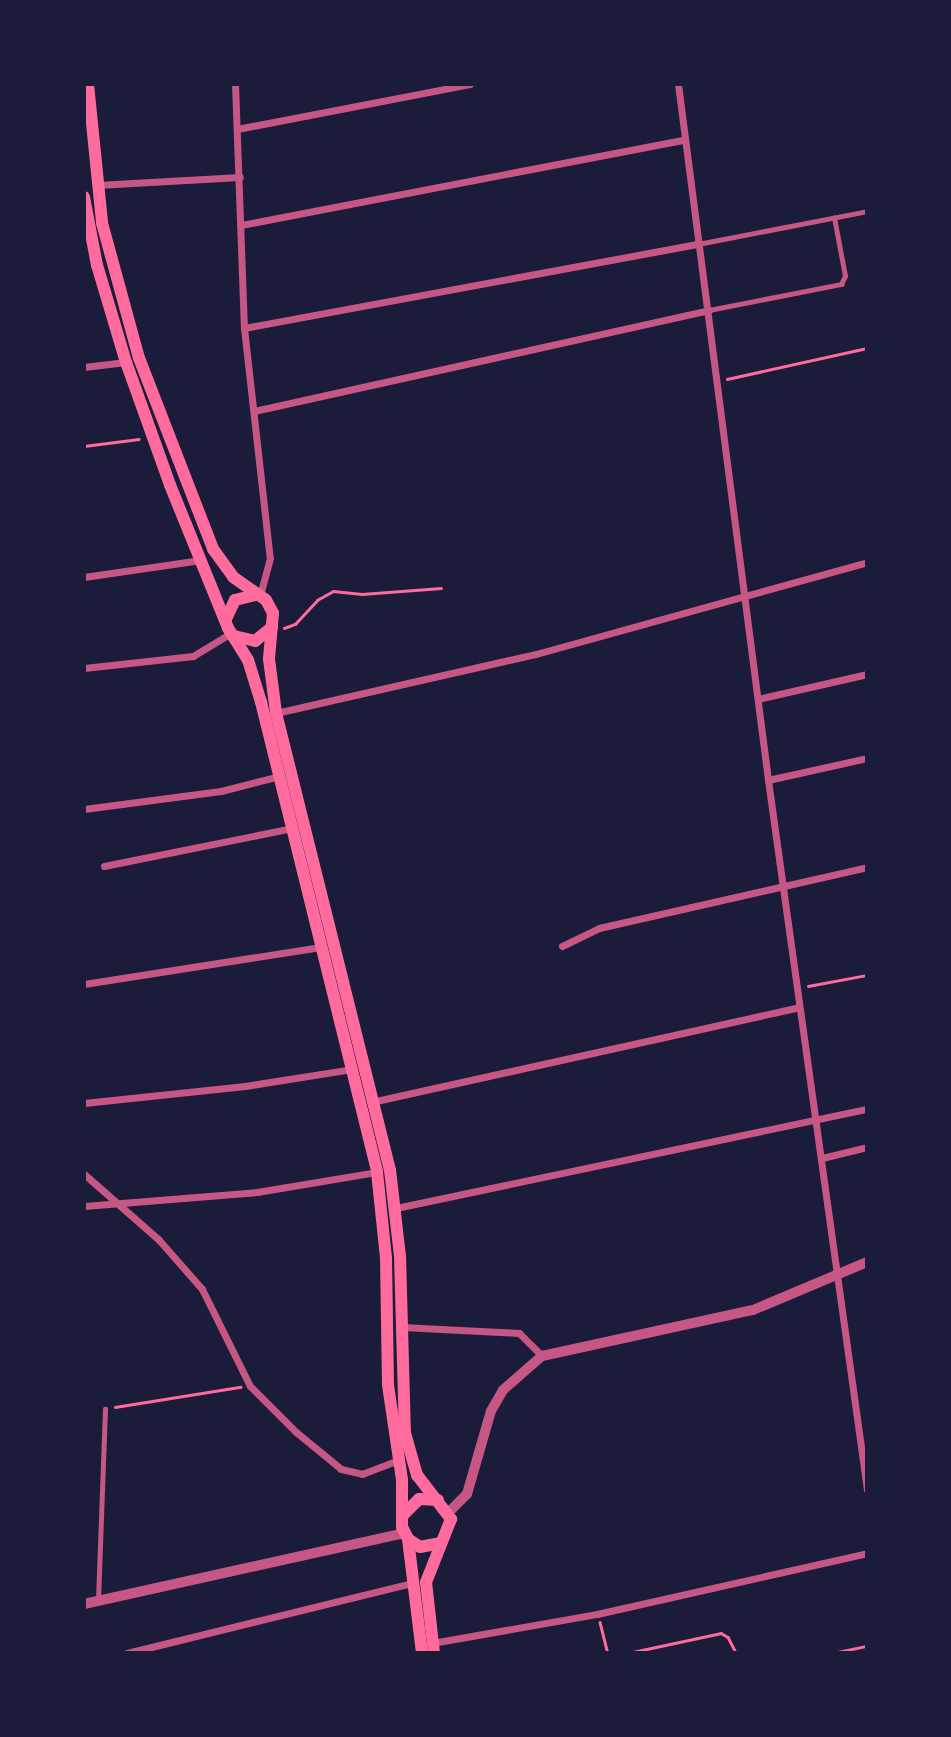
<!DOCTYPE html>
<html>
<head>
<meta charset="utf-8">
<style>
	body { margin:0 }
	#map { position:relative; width:951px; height:1737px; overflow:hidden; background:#1b1b3a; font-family:Roboto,sans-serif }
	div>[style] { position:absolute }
	.path>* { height:2.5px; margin:-1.25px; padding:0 1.25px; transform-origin:1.25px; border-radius:1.25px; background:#ff6b9d }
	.service>* { height:4.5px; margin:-2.25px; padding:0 2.25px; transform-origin:2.25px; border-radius:2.25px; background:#c65784 }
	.minor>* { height:7px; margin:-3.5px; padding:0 3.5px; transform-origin:3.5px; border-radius:3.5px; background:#c65784 }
	.tertiary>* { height:10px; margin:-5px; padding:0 5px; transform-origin:5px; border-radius:5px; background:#c65784 }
	.secondary>* { height:12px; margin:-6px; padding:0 6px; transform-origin:6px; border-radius:6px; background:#ff6b9d }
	span { translate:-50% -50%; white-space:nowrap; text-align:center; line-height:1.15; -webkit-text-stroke:6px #1b1b3a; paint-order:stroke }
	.frame { position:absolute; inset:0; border:86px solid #1b1b3a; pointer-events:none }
</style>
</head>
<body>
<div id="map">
	<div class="path">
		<div style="left:727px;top:379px;width:143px;rotate:-12.5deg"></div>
		<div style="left:84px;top:446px;width:55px;rotate:-7.3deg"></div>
		<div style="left:284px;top:628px;width:12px;rotate:-20deg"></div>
		<div style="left:295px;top:624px;width:33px;rotate:-47deg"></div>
		<div style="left:317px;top:600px;width:18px;rotate:-29deg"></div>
		<div style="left:333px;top:591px;width:29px;rotate:6deg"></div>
		<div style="left:362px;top:594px;width:79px;rotate:-4.3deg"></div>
		<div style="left:808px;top:986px;width:60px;rotate:-10.6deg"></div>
		<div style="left:115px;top:1407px;width:127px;rotate:-9.1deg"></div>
		<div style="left:600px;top:1622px;width:32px;rotate:76deg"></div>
		<div style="left:628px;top:1653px;width:95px;rotate:-12.1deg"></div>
		<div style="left:721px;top:1633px;width:8px;rotate:30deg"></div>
		<div style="left:728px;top:1637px;width:18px;rotate:63deg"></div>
		<div style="left:833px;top:1653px;width:35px;rotate:-12deg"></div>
	</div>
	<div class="service">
		<div style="left:698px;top:244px;width:172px;rotate:-11deg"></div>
		<div style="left:709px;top:310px;width:135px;rotate:-11.1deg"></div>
		<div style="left:841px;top:284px;width:9px;rotate:-63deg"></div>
		<div style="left:845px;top:276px;width:59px;rotate:-100.7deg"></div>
		<div style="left:98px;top:1600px;width:191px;rotate:-87.9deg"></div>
	</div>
	<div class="minor">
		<div style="left:235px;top:84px;width:244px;rotate:87.9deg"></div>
		<div style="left:244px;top:328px;width:231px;rotate:83.6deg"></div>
		<div style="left:270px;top:558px;width:39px;rotate:105deg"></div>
		<div style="left:678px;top:84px;width:702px;rotate:82.63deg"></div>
		<div style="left:768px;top:780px;width:717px;rotate:82.06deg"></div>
		<div style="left:237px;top:129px;width:237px;rotate:-10.9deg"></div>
		<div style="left:97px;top:185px;width:143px;rotate:-3.2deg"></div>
		<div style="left:241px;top:225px;width:451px;rotate:-10.9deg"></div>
		<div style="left:244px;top:328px;width:462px;rotate:-10.5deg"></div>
		<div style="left:84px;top:367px;width:42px;rotate:-6.8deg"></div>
		<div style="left:254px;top:411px;width:466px;rotate:-12.5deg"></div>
		<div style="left:84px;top:577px;width:118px;rotate:-8.3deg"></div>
		<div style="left:84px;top:668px;width:110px;rotate:-6.3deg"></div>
		<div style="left:193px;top:656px;width:44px;rotate:-31.2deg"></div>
		<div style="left:758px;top:699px;width:112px;rotate:-12.9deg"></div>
		<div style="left:276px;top:713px;width:267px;rotate:-12.8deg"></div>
		<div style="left:536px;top:654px;width:344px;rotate:-15.5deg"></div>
		<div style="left:768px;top:780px;width:101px;rotate:-12.5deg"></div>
		<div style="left:84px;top:809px;width:138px;rotate:-7.5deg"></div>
		<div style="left:221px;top:791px;width:61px;rotate:-14.3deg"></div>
		<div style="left:104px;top:866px;width:193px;rotate:-11.4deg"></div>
		<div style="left:562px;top:946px;width:41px;rotate:-25.9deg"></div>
		<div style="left:599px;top:928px;width:275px;rotate:-12.8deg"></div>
		<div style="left:84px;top:984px;width:238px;rotate:-8.9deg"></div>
		<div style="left:376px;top:1101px;width:433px;rotate:-12.5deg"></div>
		<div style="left:84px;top:1103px;width:162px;rotate:-6deg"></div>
		<div style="left:245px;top:1086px;width:108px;rotate:-9deg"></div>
		<div style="left:822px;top:1158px;width:46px;rotate:-13.7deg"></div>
		<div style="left:84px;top:1174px;width:100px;rotate:41.3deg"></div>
		<div style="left:159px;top:1240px;width:65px;rotate:48.7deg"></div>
		<div style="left:202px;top:1289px;width:108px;rotate:63.7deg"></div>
		<div style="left:250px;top:1386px;width:65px;rotate:45deg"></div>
		<div style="left:296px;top:1432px;width:58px;rotate:39.4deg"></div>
		<div style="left:341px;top:1469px;width:22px;rotate:13deg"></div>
		<div style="left:362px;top:1474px;width:39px;rotate:-21deg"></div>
		<div style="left:84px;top:1206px;width:174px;rotate:-4.6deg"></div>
		<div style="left:257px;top:1192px;width:122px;rotate:-9.5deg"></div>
		<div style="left:396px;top:1208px;width:481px;rotate:-11.9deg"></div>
		<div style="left:402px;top:1327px;width:117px;rotate:2.9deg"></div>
		<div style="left:519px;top:1333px;width:33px;rotate:45deg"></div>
		<div style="left:432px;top:1643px;width:168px;rotate:-10deg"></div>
		<div style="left:597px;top:1614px;width:277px;rotate:-12.7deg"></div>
		<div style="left:127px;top:1653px;width:293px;rotate:-13.8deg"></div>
	</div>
	<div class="tertiary">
		<div style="left:449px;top:1512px;width:25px;rotate:-45deg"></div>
		<div style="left:467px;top:1494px;width:86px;rotate:-73.9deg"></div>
		<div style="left:491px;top:1411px;width:24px;rotate:-60deg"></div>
		<div style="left:503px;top:1390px;width:52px;rotate:-41.1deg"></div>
		<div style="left:542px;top:1356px;width:216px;rotate:-12.3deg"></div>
		<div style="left:753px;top:1310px;width:124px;rotate:-22.8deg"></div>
		<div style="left:84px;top:1604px;width:328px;rotate:-12.5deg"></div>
	</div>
	<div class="secondary">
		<div style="left:88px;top:84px;width:140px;rotate:84.2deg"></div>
		<div style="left:102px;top:223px;width:140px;rotate:74.7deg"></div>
		<div style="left:139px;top:358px;width:205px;rotate:68.8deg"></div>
		<div style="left:213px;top:549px;width:34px;rotate:54deg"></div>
		<div style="left:233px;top:577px;width:40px;rotate:34.9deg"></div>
		<div style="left:266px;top:600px;width:15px;rotate:62deg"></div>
		<div style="left:273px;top:613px;width:46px;rotate:95deg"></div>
		<div style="left:269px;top:659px;width:54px;rotate:82.6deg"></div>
		<div style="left:276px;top:713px;width:471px;rotate:76deg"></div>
		<div style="left:390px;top:1170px;width:87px;rotate:83.4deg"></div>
		<div style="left:400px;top:1256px;width:177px;rotate:88.4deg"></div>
		<div style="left:405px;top:1433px;width:44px;rotate:74.1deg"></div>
		<div style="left:417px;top:1475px;width:56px;rotate:52.3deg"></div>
		<div style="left:451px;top:1519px;width:68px;rotate:111.6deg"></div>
		<div style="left:426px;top:1582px;width:71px;rotate:83.6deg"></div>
		<div style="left:84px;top:197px;width:69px;rotate:79.2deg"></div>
		<div style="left:97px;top:265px;width:101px;rotate:73.4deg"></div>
		<div style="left:126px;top:362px;width:131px;rotate:70.3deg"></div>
		<div style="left:170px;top:485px;width:154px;rotate:67.9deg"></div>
		<div style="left:228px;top:628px;width:38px;rotate:58deg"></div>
		<div style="left:248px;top:660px;width:44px;rotate:72.8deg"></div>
		<div style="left:261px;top:702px;width:484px;rotate:76.1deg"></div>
		<div style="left:377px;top:1172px;width:86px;rotate:84deg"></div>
		<div style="left:386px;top:1258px;width:127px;rotate:89.1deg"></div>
		<div style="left:388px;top:1385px;width:96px;rotate:81.6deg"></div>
		<div style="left:402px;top:1480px;width:47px;rotate:90deg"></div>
		<div style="left:402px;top:1527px;width:13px;rotate:63deg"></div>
		<div style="left:408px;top:1539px;width:14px;rotate:34deg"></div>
		<div style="left:420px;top:1547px;width:21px;rotate:-11deg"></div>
		<div style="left:226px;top:619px;width:21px;rotate:-65deg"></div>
		<div style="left:235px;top:600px;width:21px;rotate:-14deg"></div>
		<div style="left:234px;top:636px;width:22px;rotate:13deg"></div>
		<div style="left:255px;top:641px;width:22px;rotate:-39deg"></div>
		<div style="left:404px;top:1514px;width:21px;rotate:-45deg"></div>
		<div style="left:419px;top:1499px;width:19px;rotate:3deg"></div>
		<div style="left:408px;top:1539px;width:115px;rotate:83deg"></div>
	</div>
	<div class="frame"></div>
</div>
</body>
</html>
